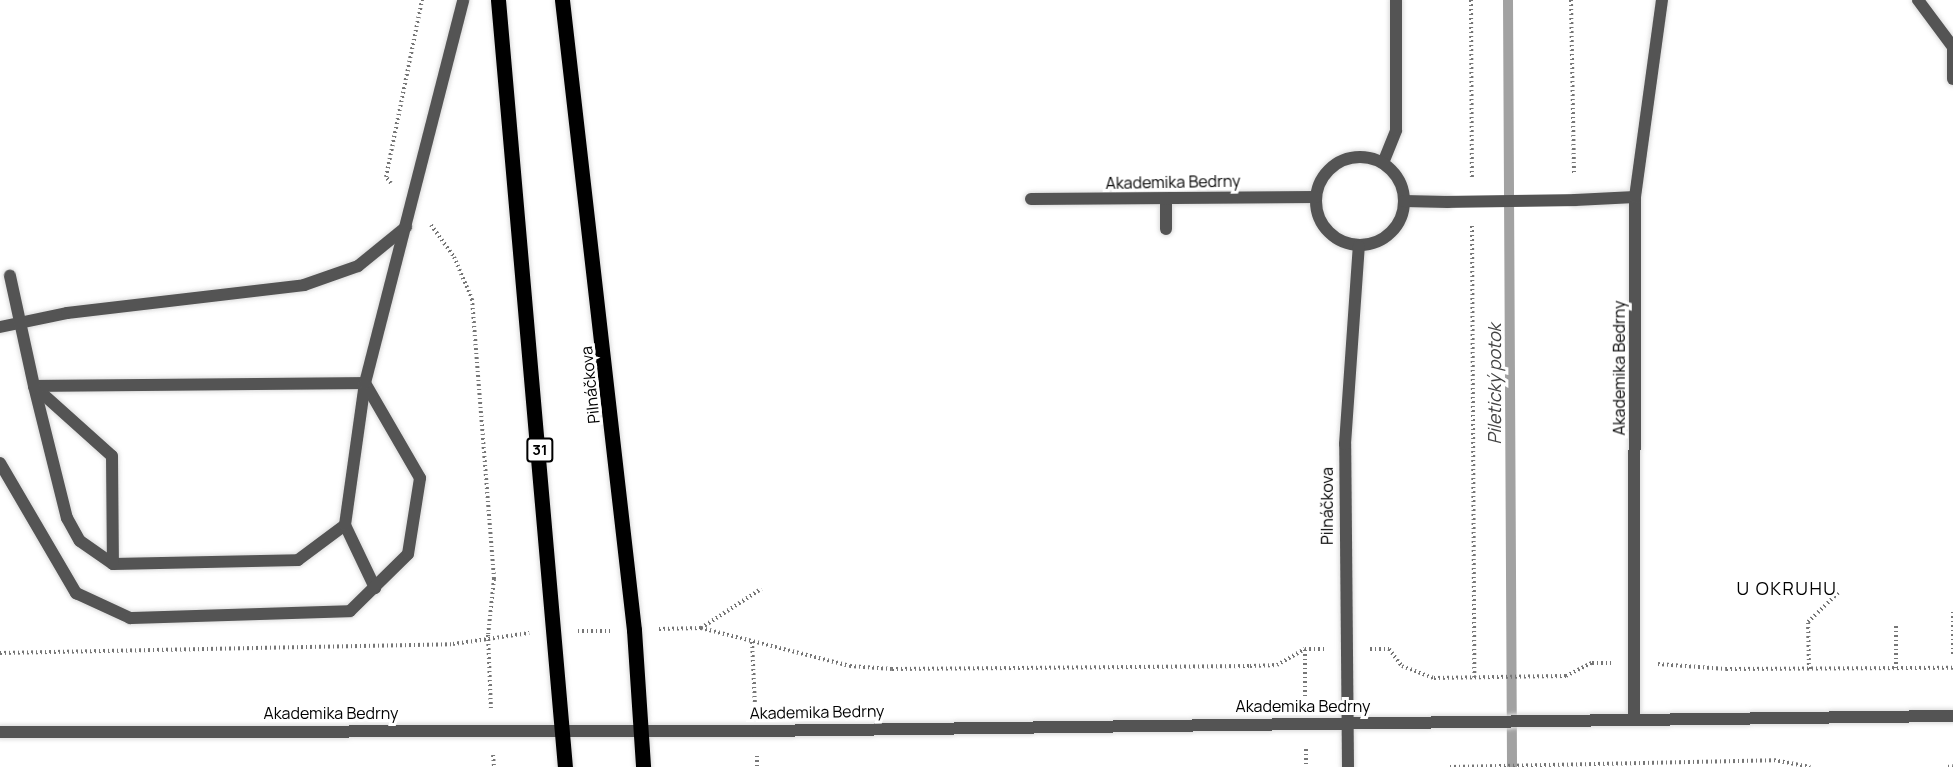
<!DOCTYPE html>
<html>
<head>
<meta charset="utf-8">
<style>
	body { margin:0 }
	#map { position:relative; width:1953px; height:767px; overflow:hidden; background:#fff; font-family:Manrope,sans-serif }
	div>[style] { position:absolute }
	.stream>* { height:10px; margin:-5px; padding:0 5px; transform-origin:5px; border-radius:5px; background:#a2a2a2 }
	.path>* { height:4px; margin-top:-2px; transform-origin:0; background:repeating-linear-gradient(90deg,#767676 0 1.5px,transparent 0 4.5px) }
	.roads { filter:drop-shadow(0 0 2px #dbdbdb) drop-shadow(0 0 2px #dbdbdb) }
	.service>* { height:12px; margin:-6px; padding:0 6px; transform-origin:6px; border-radius:6px; background:#545454 }
	.minor>* { height:12px; margin:-6px; padding:0 6px; transform-origin:6px; border-radius:6px; background:#545454 }
	.minor>.ring { margin:-6px; padding:0; box-sizing:content-box; background:none; border:12px solid #545454; border-radius:50% }
	.tertiary>* { height:12px; margin:-6px; padding:0 6px; transform-origin:6px; border-radius:6px; background:#545454 }
	.primary>* { height:15px; margin:-7.5px; padding:0 7.5px; transform-origin:7.5px; border-radius:7.5px; background:#000 }
	.minor-bridge>* { height:12px; margin:-6px; padding:0 6px; transform-origin:6px; border-radius:6px; background:#545454 }
	span { translate:-50% -50%; white-space:nowrap; text-align:center; line-height:1.15; -webkit-text-stroke:6px #fff; paint-order:stroke }
	.shield-label span { padding:2px 4px; background:#fff; border:2px solid; border-radius:4px; -webkit-text-stroke-width:0 }
	.shield-label { font-size:15px; color:#000; font-weight:700 }
	.street-label { font-size:16px; color:#000 }
	.water-label { font-size:18px; color:#434343; font-style:italic }
	.neighbourhood-label { font-size:18px; color:#000; letter-spacing:1.5px }
</style>
</head>
<body>
<div id="map">
	<div class="stream">
		<div style="left:1508px;top:0;width:767px;rotate:89.7deg"></div>
	</div>
	<div class="path">
		<div style="left:1471px;top:0;width:179px;rotate:89.7deg"></div>
		<div style="left:1571px;top:0;width:175px;rotate:89deg"></div>
		<div style="left:391px;top:183px;width:8px;rotate:-130deg"></div>
		<div style="left:386px;top:177px;width:181px;rotate:-78.5deg"></div>
		<div style="left:431px;top:225px;width:39px;rotate:54deg"></div>
		<div style="left:454px;top:257px;width:46px;rotate:66.8deg"></div>
		<div style="left:472px;top:299px;width:281px;rotate:85.5deg"></div>
		<div style="left:494px;top:579px;width:56px;rotate:96.1deg"></div>
		<div style="left:488px;top:635px;width:74px;rotate:87.7deg"></div>
		<div style="left:1472px;top:226px;width:452px;rotate:89.7deg"></div>
		<div style="left:1953px;top:612px;width:45px;rotate:90deg"></div>
		<div style="left:1896px;top:626px;width:42px;rotate:90deg"></div>
		<div style="left:701px;top:628px;width:72px;rotate:-33deg"></div>
		<div style="left:659px;top:629px;width:42px;rotate:-1.4deg"></div>
		<div style="left:701px;top:628px;width:154px;rotate:14.3deg"></div>
		<div style="left:850px;top:666px;width:42px;rotate:4.1deg"></div>
		<div style="left:892px;top:669px;width:358px;rotate:-0.5deg"></div>
		<div style="left:1250px;top:666px;width:27px;rotate:-2deg"></div>
		<div style="left:1277px;top:665px;width:32px;rotate:-30deg"></div>
		<div style="left:1305px;top:649px;width:19px"></div>
		<div style="left:578px;top:631px;width:32px"></div>
		<div style="left:752px;top:642px;width:64px;rotate:87.3deg"></div>
		<div style="left:1370px;top:649px;width:19px"></div>
		<div style="left:1389px;top:649px;width:21px;rotate:53deg"></div>
		<div style="left:1402px;top:666px;width:34px;rotate:21deg"></div>
		<div style="left:1434px;top:678px;width:132px;rotate:-0.9deg"></div>
		<div style="left:1566px;top:676px;width:29px;rotate:-27deg"></div>
		<div style="left:1592px;top:663px;width:19px"></div>
		<div style="left:1305px;top:650px;width:49px;rotate:90deg"></div>
		<div style="left:0;top:653px;width:453px;rotate:-1.1deg"></div>
		<div style="left:453px;top:644px;width:77px;rotate:-8.2deg"></div>
		<div style="left:1658px;top:664px;width:68px;rotate:4.2deg"></div>
		<div style="left:1726px;top:669px;width:227px;rotate:-0.3deg"></div>
		<div style="left:1809px;top:669px;width:47px;rotate:-91.2deg"></div>
		<div style="left:1808px;top:622px;width:43px;rotate:-44.1deg"></div>
		<div style="left:1306px;top:749px;width:18px;rotate:90deg"></div>
		<div style="left:493px;top:755px;width:12px;rotate:85deg"></div>
		<div style="left:757px;top:756px;width:11px;rotate:90deg"></div>
		<div style="left:1450px;top:767px;width:324px;rotate:-1.2deg"></div>
		<div style="left:1774px;top:760px;width:37px;rotate:11deg"></div>
		<div style="left:1948px;top:767px;width:5px;rotate:-11deg"></div>
	</div>
	<div class="roads">
		<div class="service">
			<div style="left:1918px;top:0;width:59px;rotate:53.3deg"></div>
			<div style="left:1953px;top:47px;width:32px;rotate:90deg"></div>
			<div style="left:1383px;top:163px;width:35px;rotate:-68deg"></div>
			<div style="left:1396px;top:130px;width:130px;rotate:-90deg"></div>
			<div style="left:1166px;top:199px;width:30px;rotate:90deg"></div>
			<div style="left:0;top:327px;width:68px;rotate:-11.8deg"></div>
			<div style="left:67px;top:313px;width:239px;rotate:-6.7deg"></div>
			<div style="left:304px;top:285px;width:57px;rotate:-19.4deg"></div>
			<div style="left:358px;top:266px;width:62px;rotate:-39.1deg"></div>
			<div style="left:34px;top:386px;width:136px;rotate:76deg"></div>
			<div style="left:67px;top:518px;width:26px;rotate:61deg"></div>
			<div style="left:80px;top:541px;width:40px;rotate:34.9deg"></div>
			<div style="left:113px;top:564px;width:185px;rotate:-1.2deg"></div>
			<div style="left:298px;top:560px;width:59px;rotate:-36.7deg"></div>
			<div style="left:345px;top:525px;width:70px;rotate:64.5deg"></div>
			<div style="left:35px;top:387px;width:103px;rotate:41.9deg"></div>
			<div style="left:112px;top:456px;width:108px;rotate:89.5deg"></div>
			<div style="left:0;top:463px;width:151px;rotate:59.7deg"></div>
			<div style="left:76px;top:593px;width:60px;rotate:24.8deg"></div>
			<div style="left:130px;top:618px;width:220px;rotate:-1.8deg"></div>
			<div style="left:350px;top:611px;width:81px;rotate:-44.5deg"></div>
			<div style="left:408px;top:554px;width:77px;rotate:-81deg"></div>
			<div style="left:420px;top:478px;width:110px;rotate:-120.1deg"></div>
			<div style="left:365px;top:383px;width:331px;rotate:179.5deg"></div>
			<div style="left:34px;top:386px;width:113px;rotate:-102.3deg"></div>
			<div style="left:345px;top:525px;width:143px;rotate:-82deg"></div>
			<div style="left:365px;top:383px;width:395px;rotate:-75.6deg"></div>
		</div>
		<div class="minor">
			<div class="ring" style="left:1316px;top:157px;width:76px;height:76px"></div>
			<div style="left:1031px;top:199px;width:285px;rotate:-0.4deg"></div>
			<div style="left:1575px;top:200px;width:60px;rotate:-2.9deg"></div>
			<div style="left:1404px;top:201px;width:44px;rotate:1.3deg"></div>
			<div style="left:1634px;top:719px;width:522px;rotate:-89.89deg"></div>
			<div style="left:1635px;top:197px;width:199px;rotate:-82.2deg"></div>
			<div style="left:1348px;top:767px;width:323px;rotate:-90.5deg"></div>
			<div style="left:1345px;top:444px;width:198px;rotate:-86deg"></div>
		</div>
		<div class="tertiary">
			<div style="left:0;top:732px;width:756px;rotate:-0.08deg"></div>
			<div style="left:756px;top:731px;width:1197px;rotate:-0.72deg"></div>
		</div>
		<div class="primary">
			<div style="left:498px;top:0;width:770px;rotate:85.01deg"></div>
			<div style="left:562px;top:0;width:634px;rotate:83.48deg"></div>
			<div style="left:634px;top:630px;width:137px;rotate:86.2deg"></div>
		</div>
	</div>
	<div class="minor-bridge">
		<div style="left:1448px;top:202px;width:127px;rotate:-0.9deg"></div>
	</div>
	<div class="shield-label">
		<span style="left:540px;top:450px">31</span>
	</div>
	<div class="street-label">
		<span style="left:1173px;top:182px;rotate:-1deg">Akademika Bedrny</span>
		<span style="left:1619px;top:368px;rotate:-90deg">Akademika Bedrny</span>
		<span style="left:590px;top:385px;rotate:-96deg">Pilnáčkova</span>
		<span style="left:1327px;top:506px;rotate:-90deg">Pilnáčkova</span>
		<span style="left:1303px;top:706px">Akademika Bedrny</span>
		<span style="left:817px;top:712px;rotate:-1deg">Akademika Bedrny</span>
		<span style="left:331px;top:713px">Akademika Bedrny</span>
	</div>
	<div class="water-label">
		<span style="left:1494px;top:384px;rotate:-90deg">Piletický potok</span>
	</div>
	<div class="neighbourhood-label">
		<span style="left:1787px;top:588px">U OKRUHU</span>
	</div>
</div>
</body>
</html>
